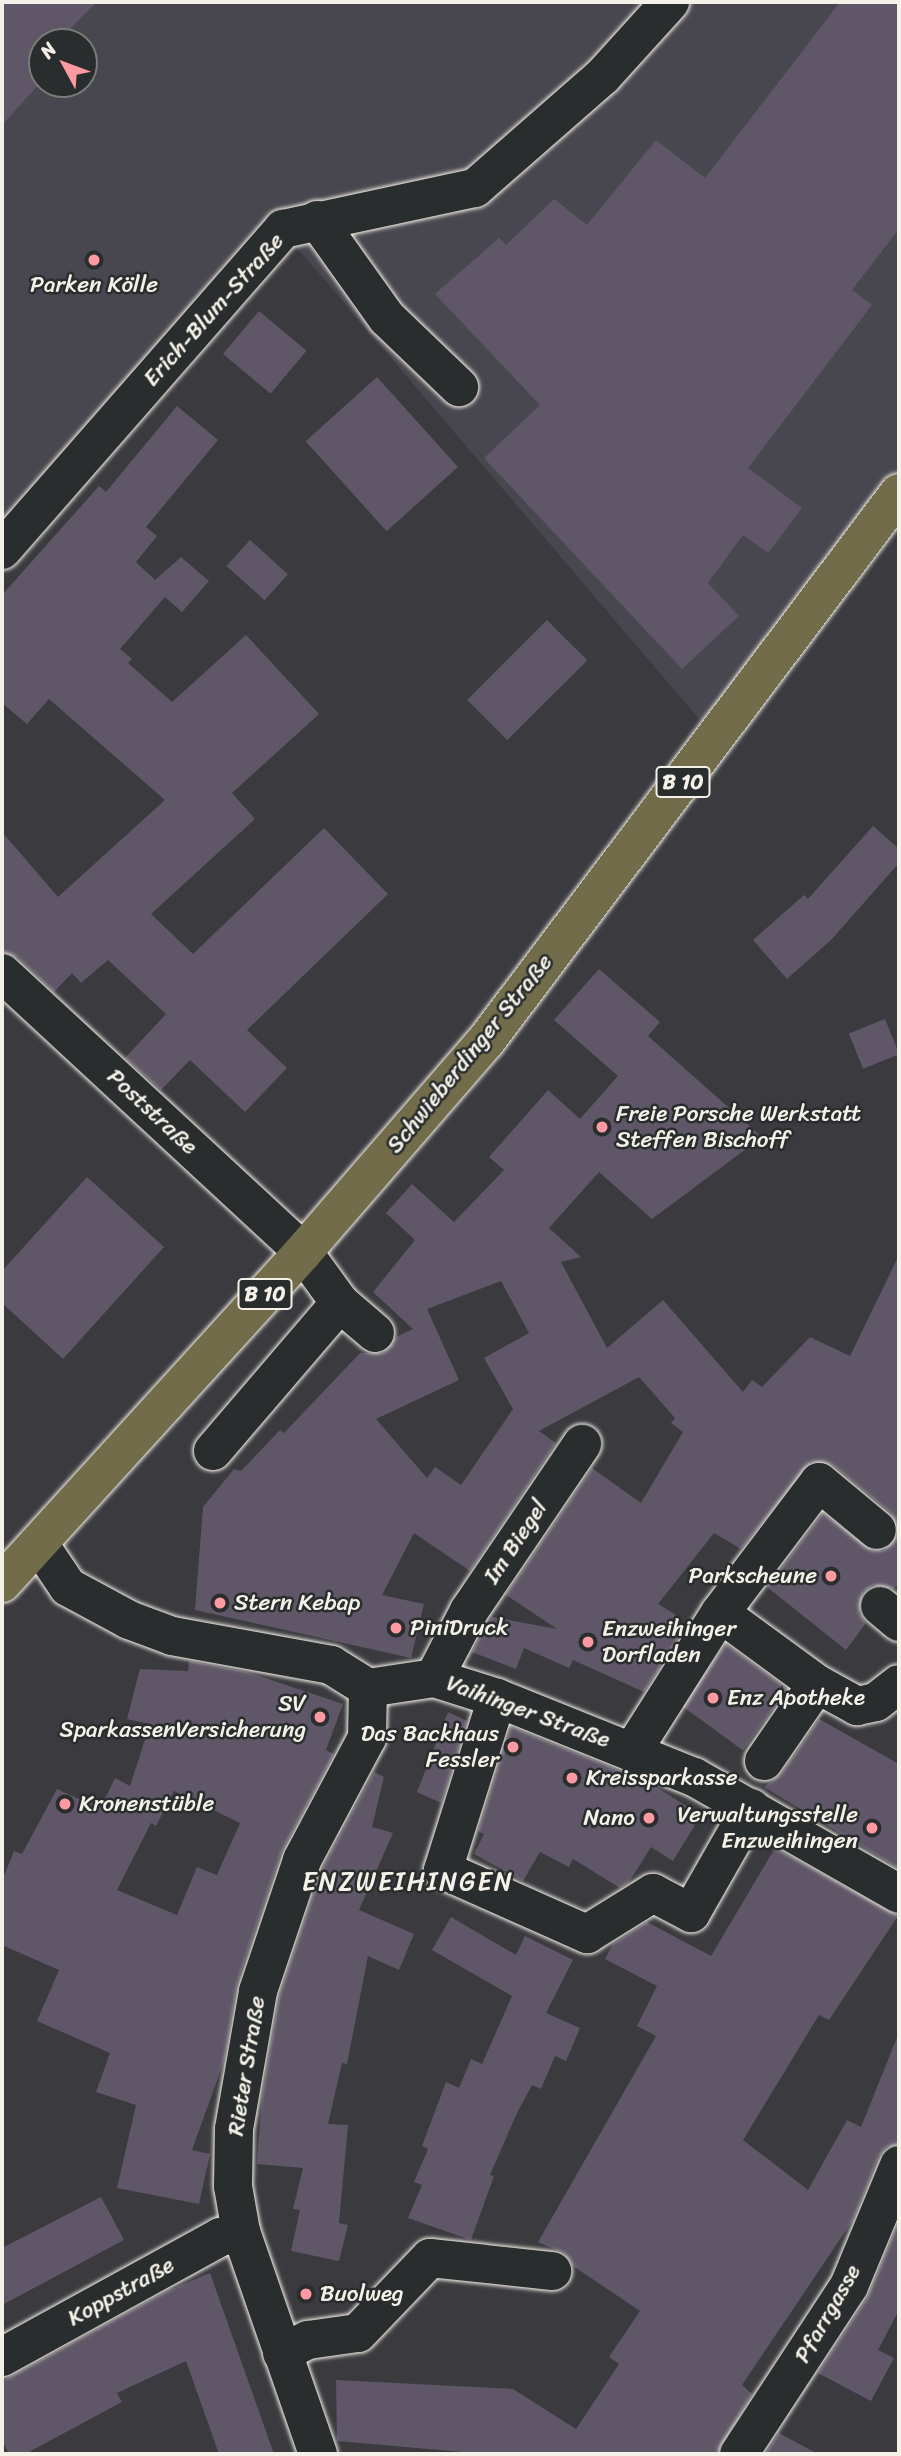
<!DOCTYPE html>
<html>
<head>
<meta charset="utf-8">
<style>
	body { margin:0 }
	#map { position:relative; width:901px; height:2456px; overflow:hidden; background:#3a3a3f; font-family:Sriracha,sans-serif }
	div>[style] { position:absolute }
	.built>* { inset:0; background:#48464e }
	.building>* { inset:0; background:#5f5767; transform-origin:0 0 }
	.roads { filter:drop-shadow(0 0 2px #f4f1e8) drop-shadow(0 0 2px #f4f1e8) }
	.minor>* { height:38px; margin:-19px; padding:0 19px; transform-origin:19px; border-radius:19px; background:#2a2d2e }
	.major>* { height:38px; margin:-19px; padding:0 19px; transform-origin:19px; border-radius:19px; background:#736c4b }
	.dots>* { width:19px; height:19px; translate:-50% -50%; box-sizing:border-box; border:4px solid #2a2d2e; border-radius:50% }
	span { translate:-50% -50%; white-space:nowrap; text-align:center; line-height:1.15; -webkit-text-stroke:5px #2a2d2e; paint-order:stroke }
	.shield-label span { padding:2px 5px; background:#2a2d2e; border:2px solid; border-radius:5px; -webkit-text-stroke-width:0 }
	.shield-label { font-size:21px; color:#f4f1e8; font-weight:700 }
	.poi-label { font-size:23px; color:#f4f1e8 }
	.left { translate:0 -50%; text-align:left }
	.right { translate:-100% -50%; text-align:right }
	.street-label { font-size:23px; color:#f4f1e8 }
	.quarter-label { font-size:26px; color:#f4f1e8; letter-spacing:2px }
	.frame { position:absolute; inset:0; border:4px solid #f4f1e8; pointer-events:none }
	.north { position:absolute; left:28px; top:28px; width:70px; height:70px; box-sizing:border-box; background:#2a2d2e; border:2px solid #7b7b78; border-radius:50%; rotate:311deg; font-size:19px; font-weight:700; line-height:28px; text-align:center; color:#f4f1e8 }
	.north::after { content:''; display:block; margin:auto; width:24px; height:32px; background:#ff9aa2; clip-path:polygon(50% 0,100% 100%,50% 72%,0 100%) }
</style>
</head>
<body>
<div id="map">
	<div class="built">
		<div style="clip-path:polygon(evenodd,2px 2px,899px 2px,899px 478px,711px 733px,275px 222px,2px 533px,2px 2px,42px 42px,84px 42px,84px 84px,42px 84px,42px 42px)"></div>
	</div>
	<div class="building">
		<div style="clip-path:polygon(2px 2px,97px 2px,57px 42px,42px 42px,42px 81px,2px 125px)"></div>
		<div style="clip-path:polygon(840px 2px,899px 2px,899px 229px,852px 290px,872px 305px,748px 468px,802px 508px,768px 553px,743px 535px,708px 583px,739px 616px,682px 669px,484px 458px,540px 405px,435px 294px,499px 238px,506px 245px,554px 199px,587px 225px,656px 140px,705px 178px)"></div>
		<div style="left:259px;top:311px;width:62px;height:56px;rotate:40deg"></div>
		<div style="left:377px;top:377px;width:121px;height:96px;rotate:48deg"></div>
		<div style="clip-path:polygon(177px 406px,218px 440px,146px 527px,157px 536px,136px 562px,155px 580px,181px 557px,209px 581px,182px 612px,165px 597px,120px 649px,132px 659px,128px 663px,172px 702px,246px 635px,319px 714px,232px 793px,255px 819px,151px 914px,193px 954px,324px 828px,388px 894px,247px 1030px,287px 1068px,245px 1112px,190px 1060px,161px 1090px,125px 1058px,166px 1014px,108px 960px,81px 983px,72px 973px,54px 992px,17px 957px,2px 952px,2px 832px,58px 897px,165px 800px,49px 699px,27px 724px,2px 703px,2px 595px,99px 486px,106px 492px)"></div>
		<div style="left:250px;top:540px;width:51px;height:35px;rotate:42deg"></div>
		<div style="left:547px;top:620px;width:57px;height:113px;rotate:45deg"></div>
		<div style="clip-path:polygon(873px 826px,899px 849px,899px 863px,831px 940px,787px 979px,753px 940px,804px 895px,808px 899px)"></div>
		<div style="clip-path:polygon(evenodd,599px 969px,660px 1022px,648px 1036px,762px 1137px,652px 1219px,599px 1172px,549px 1228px,581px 1257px,561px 1262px,607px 1348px,663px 1300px,743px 1392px,752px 1380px,762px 1387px,810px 1337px,850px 1356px,899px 1255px,899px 1583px,894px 1589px,873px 1585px,863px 1592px,859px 1613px,866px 1623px,846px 1650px,767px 1587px,823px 1513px,873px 1551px,885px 1550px,898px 1534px,891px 1513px,833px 1465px,811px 1462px,741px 1549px,714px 1533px,658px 1604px,676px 1615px,672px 1621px,685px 1628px,644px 1692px,573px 1660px,569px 1668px,524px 1648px,516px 1669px,472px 1652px,492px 1617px,557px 1629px,506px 1595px,592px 1468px,641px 1503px,683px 1432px,671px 1423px,675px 1418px,639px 1377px,539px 1431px,556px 1443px,470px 1571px,414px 1533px,382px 1595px,424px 1604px,411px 1658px,195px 1610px,203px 1507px,234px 1469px,241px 1471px,280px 1430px,284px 1433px,360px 1353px,383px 1353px,396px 1337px,413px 1329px,373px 1292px,415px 1240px,386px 1213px,412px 1184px,454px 1222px,504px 1170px,489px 1157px,548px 1090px,580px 1119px,618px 1076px,554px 1020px,599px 969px,501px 1281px,529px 1333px,484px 1358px,513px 1409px,461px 1485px,435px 1467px,427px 1478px,376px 1419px,459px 1380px,427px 1309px,501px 1281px)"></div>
		<div style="left:885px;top:1019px;width:38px;height:39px;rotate:68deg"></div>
		<div style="clip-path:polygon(87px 1177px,164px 1247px,63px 1359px,2px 1303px,2px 1271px)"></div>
		<div style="left:726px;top:1644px;width:76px;height:76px;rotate:36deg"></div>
		<div style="clip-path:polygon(evenodd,189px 1661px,247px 1672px,343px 1704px,326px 1750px,334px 1754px,281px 1853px,237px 1984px,224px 2061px,192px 2150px,210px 2154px,199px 2204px,117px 2188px,136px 2105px,96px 2092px,110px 2053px,37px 2021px,59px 1970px,2px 1945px,2px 1881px,14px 1851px,22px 1854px,57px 1789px,90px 1804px,94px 1796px,104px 1801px,115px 1778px,130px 1786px,150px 1724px,127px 1719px,140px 1669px,188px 1671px,189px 1661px,174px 1791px,240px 1823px,217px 1875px,197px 1867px,177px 1915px,117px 1890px,151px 1823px,156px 1826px,174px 1791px)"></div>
		<div style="clip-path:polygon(448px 1712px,467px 1721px,441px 1803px,417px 1792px)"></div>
		<div style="clip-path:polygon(819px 1719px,899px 1764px,899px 1869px,764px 1787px,782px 1773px)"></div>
		<div style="clip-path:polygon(511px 1727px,648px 1782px,701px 1815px,673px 1861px,651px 1847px,629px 1882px,620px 1888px,573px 1859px,569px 1867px,540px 1852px,523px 1881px,474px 1854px,484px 1834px,478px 1831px)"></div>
		<div style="clip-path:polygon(374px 1772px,384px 1777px,372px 1827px,393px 1833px,359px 1910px,414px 1934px,399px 1970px,368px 1956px,347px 2064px,342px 2063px,328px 2124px,348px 2125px,339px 2223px,348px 2225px,339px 2261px,291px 2251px,300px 2210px,293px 2209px,303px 2168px,257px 2164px,262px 2097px,279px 1996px,322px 1869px)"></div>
		<div style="clip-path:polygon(775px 1848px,898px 1916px,829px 2020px,819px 2015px,743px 2140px,808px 2190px,847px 2120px,861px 2127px,898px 2035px,899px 2144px,886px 2147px,879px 2156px,853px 2220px,742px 2385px,752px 2394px,717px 2454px,485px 2454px,337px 2441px,336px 2380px,513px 2389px,576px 2429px,619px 2364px,609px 2357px,640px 2311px,573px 2266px,564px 2253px,538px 2242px,656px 2036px,637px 2026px,657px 1986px,605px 1959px,613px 1944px,647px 1922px,711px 1956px)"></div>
		<div style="clip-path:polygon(451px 1917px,516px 1955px,525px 1936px,573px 1960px,546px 2013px,580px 2028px,566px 2061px,555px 2056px,541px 2089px,532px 2085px,517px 2113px,490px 2175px,494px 2176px,471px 2240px,408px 2218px,422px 2185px,414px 2182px,428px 2149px,422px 2146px,446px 2082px,459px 2088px,471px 2059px,482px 2064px,512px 1996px,432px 1950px)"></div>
		<div style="clip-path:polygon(101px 2197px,124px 2240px,2px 2305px,2px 2248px)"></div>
		<div style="clip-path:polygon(899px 2222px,899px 2310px,878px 2350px,894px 2358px,871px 2401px,818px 2373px,867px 2298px)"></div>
		<div style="clip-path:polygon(210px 2273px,274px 2454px,219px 2454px,186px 2361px,117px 2393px,122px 2402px,25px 2454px,9px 2454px,2px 2440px,2px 2381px,165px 2292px)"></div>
		<div style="clip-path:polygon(779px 2433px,818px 2454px,765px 2454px)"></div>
	</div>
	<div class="roads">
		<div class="minor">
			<div style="left:317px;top:220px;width:120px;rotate:54.5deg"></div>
			<div style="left:387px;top:318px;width:100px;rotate:43.8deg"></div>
			<div style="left:2px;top:550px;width:427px;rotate:-48.8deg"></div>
			<div style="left:283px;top:229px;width:196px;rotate:-12.1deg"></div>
			<div style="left:475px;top:188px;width:170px;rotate:-41.2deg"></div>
			<div style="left:603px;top:76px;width:100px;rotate:-47.8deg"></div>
			<div style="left:2px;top:973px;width:410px;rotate:42.8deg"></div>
			<div style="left:303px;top:1252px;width:63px;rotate:54deg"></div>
			<div style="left:213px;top:1451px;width:195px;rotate:-49.4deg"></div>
			<div style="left:340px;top:1303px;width:46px;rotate:40.6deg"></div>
			<div style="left:39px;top:1544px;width:52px;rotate:56deg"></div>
			<div style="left:68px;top:1587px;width:69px;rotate:28.4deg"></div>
			<div style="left:129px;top:1620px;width:46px;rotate:20.4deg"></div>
			<div style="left:172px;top:1636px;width:162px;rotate:10.3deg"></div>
			<div style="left:331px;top:1665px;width:44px;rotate:31.9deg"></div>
			<div style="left:368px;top:1688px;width:67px;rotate:-8.6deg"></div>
			<div style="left:434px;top:1678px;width:66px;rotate:17.6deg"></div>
			<div style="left:497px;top:1698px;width:212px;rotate:21.9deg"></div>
			<div style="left:694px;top:1777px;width:236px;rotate:29.7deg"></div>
			<div style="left:880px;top:1606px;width:25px;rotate:40deg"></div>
			<div style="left:720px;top:1613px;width:164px;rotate:-52.9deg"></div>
			<div style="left:819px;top:1482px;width:75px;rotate:39.6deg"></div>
			<div style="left:434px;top:1678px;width:76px;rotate:-62.4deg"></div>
			<div style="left:469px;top:1611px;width:202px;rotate:-55.9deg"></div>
			<div style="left:497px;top:1698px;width:180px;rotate:107.4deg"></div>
			<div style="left:443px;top:1870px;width:158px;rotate:24deg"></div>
			<div style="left:587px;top:1934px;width:78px;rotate:-31.8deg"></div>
			<div style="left:653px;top:1893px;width:43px;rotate:27.8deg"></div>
			<div style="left:691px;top:1913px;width:121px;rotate:-60.3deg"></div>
			<div style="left:633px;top:1750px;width:162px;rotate:-57.6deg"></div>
			<div style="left:720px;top:1613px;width:120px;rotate:36.2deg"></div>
			<div style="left:817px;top:1684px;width:46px;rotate:28.8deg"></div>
			<div style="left:857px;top:1706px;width:19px;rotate:-12deg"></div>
			<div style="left:876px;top:1702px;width:29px;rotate:-38deg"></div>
			<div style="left:764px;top:1761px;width:93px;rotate:-55.5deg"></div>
			<div style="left:282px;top:2353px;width:29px;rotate:-27deg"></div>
			<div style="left:308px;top:2340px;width:50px;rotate:-8deg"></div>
			<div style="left:358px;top:2333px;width:104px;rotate:-46.2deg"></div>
			<div style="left:430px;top:2258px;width:123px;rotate:6.1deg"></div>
			<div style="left:2px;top:2357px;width:249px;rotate:-28.8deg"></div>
			<div style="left:220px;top:2237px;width:22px;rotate:-13deg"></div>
			<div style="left:318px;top:2454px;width:235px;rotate:-109.1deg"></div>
			<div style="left:241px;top:2232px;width:47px;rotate:-99.9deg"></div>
			<div style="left:233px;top:2186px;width:57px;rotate:-89deg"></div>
			<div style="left:234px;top:2129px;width:140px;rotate:-80.1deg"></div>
			<div style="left:258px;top:1991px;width:138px;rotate:-71.4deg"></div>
			<div style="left:302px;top:1860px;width:138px;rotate:-62deg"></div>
			<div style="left:367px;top:1738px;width:50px;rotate:-88.9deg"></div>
			<div style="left:739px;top:2454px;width:201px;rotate:-56.8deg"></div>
			<div style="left:849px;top:2286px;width:131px;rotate:-67.5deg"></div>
		</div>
		<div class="major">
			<div style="left:2px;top:1583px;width:447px;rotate:-47.7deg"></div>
			<div style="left:303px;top:1252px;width:279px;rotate:-49.1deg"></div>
			<div style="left:486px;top:1041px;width:686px;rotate:-53deg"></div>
		</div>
	</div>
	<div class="dots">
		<div style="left:94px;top:260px;background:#ff9aa2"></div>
		<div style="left:602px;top:1127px;background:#ff9aa2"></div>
		<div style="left:831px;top:1576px;background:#ff9aa2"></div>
		<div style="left:220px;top:1603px;background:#ff9aa2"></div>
		<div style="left:396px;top:1628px;background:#ff9aa2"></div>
		<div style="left:588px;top:1642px;background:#ff9aa2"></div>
		<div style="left:713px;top:1698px;background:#ff9aa2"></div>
		<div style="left:320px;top:1717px;background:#ff9aa2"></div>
		<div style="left:513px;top:1747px;background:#ff9aa2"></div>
		<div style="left:572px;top:1778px;background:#ff9aa2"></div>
		<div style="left:65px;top:1804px;background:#ff9aa2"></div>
		<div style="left:649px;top:1818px;background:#ff9aa2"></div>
		<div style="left:872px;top:1828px;background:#ff9aa2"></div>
		<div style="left:306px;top:2294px;background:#ff9aa2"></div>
	</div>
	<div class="shield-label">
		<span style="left:683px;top:782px">B 10</span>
		<span style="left:265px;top:1294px">B 10</span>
	</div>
	<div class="poi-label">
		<span style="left:94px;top:285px">Parken Kölle</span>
		<span class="left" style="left:616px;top:1127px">Freie Porsche Werkstatt<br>Steffen Bischoff</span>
		<span class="right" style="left:817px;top:1576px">Parkscheune</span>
		<span class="left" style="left:234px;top:1603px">Stern Kebap</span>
		<span class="left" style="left:410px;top:1628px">PiniDruck</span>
		<span class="left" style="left:602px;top:1642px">Enzweihinger<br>Dorfladen</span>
		<span class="left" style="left:727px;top:1698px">Enz Apotheke</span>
		<span class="right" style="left:306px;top:1717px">SV<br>SparkassenVersicherung</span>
		<span class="right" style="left:499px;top:1747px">Das Backhaus<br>Fessler</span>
		<span class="left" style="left:586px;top:1778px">Kreissparkasse</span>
		<span class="left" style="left:79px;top:1804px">Kronenstüble</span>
		<span class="right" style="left:858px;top:1828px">Verwaltungsstelle<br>Enzweihingen</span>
		<span class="right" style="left:635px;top:1818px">Nano</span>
		<span class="left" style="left:320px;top:2294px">Buolweg</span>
	</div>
	<div class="street-label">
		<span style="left:214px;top:310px;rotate:-48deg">Erich-Blum-Straße</span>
		<span style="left:470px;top:1054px;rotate:-51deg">Schwieberdinger Straße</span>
		<span style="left:152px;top:1112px;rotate:43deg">Poststraße</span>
		<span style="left:516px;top:1542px;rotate:-56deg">Im Biegel</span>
		<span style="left:528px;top:1712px;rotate:20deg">Vaihinger Straße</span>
		<span style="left:247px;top:2066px;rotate:-81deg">Rieter Straße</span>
		<span style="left:121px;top:2292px;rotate:-29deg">Koppstraße</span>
		<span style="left:828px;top:2314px;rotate:-60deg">Pfarrgasse</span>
	</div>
	<div class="quarter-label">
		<span style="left:408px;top:1882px">ENZWEIHINGEN</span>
	</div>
	<div class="frame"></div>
	<div class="north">N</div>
</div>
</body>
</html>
